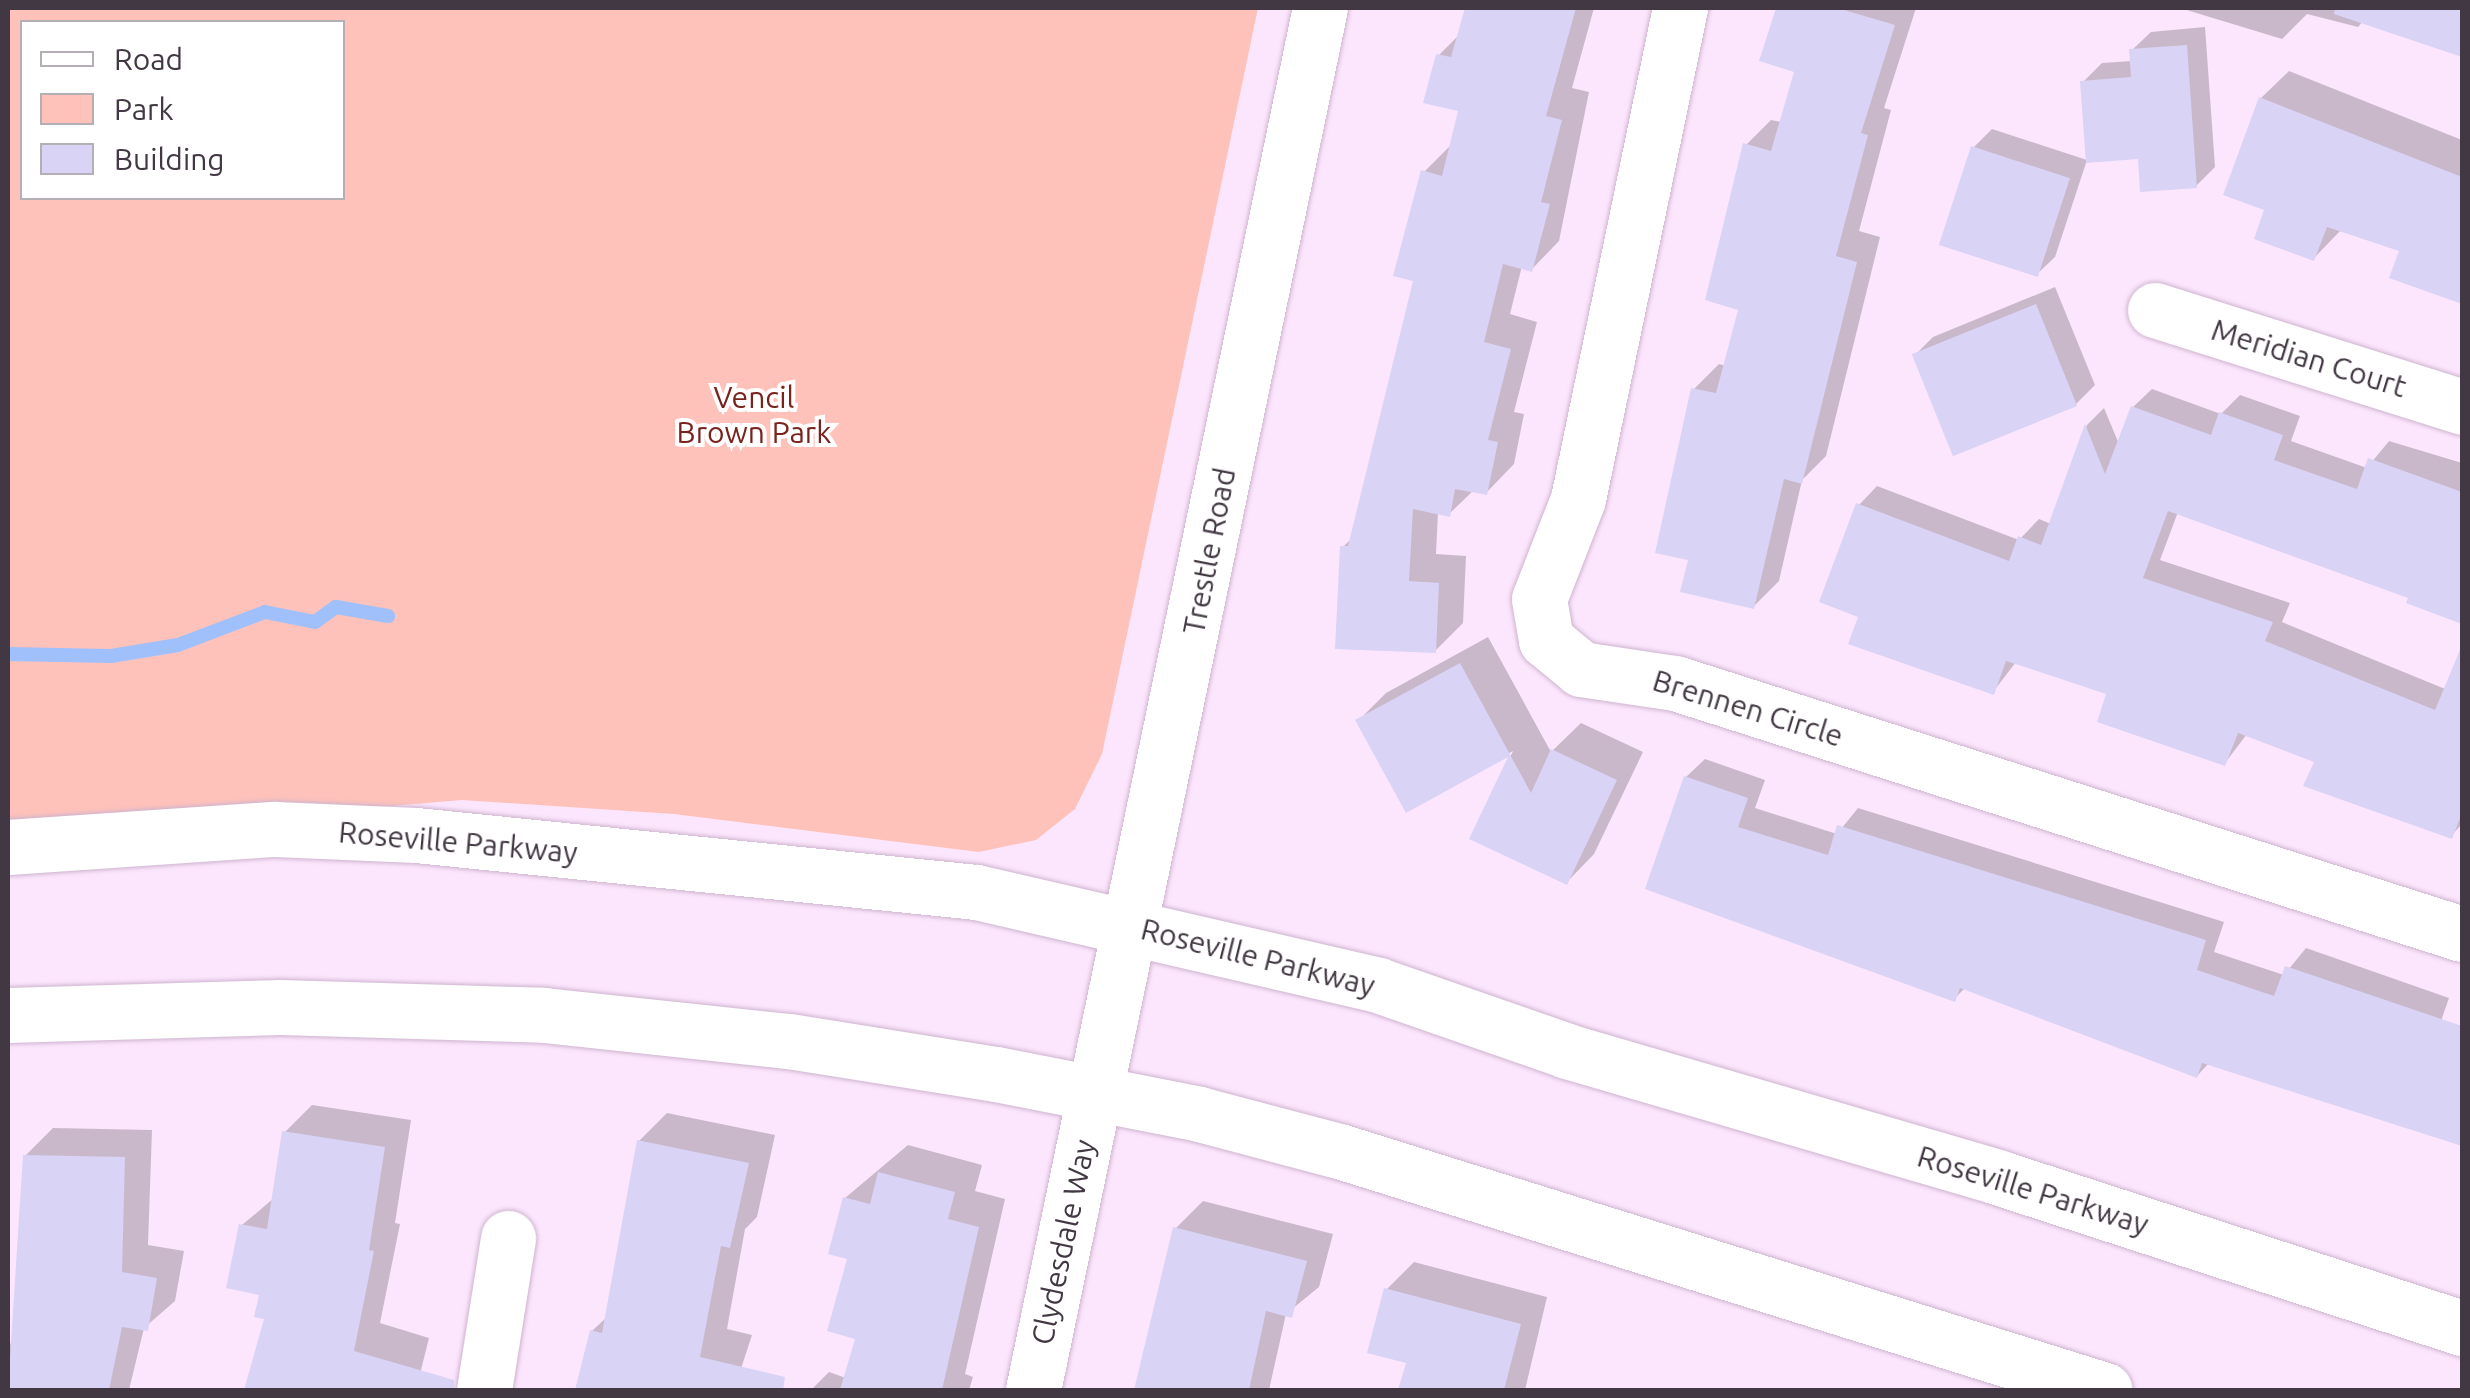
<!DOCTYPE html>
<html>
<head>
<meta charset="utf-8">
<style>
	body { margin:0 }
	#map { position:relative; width:2470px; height:1398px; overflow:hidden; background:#fce6fd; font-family:Ubuntu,sans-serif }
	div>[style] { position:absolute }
	.green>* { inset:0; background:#ffc2ba }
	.shadow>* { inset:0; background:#0003 }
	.stream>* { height:14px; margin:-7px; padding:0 7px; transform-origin:7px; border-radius:7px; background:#a0c0fc }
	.building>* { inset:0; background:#d9d3f6; transform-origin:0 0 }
	.roads { filter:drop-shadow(0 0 2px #ceb4cf) drop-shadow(0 0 2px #ceb4cf) }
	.minor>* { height:55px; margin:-27.5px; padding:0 27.5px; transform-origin:27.5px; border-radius:27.5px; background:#fff }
	.major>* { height:55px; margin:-27.5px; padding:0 27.5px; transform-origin:27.5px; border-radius:27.5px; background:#fff }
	span { translate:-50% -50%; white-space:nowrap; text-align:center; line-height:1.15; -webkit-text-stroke:8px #fff; paint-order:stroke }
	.street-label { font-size:30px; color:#423843 }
	.park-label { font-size:30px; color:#7a231e }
	.frame { position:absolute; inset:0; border:10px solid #423843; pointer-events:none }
	.legend { position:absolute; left:20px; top:20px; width:325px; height:180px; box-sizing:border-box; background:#fff; border:2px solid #b3afb4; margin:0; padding:12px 18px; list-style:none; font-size:30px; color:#423843 }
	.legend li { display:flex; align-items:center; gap:20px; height:50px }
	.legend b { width:50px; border:2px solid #b3afb4 }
</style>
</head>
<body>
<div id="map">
	<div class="green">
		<div style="clip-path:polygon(evenodd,8px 8px,1258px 8px,1102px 754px,1075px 809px,1036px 840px,979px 852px,674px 814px,462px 800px,8px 838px,8px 8px,22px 22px,342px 22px,342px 198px,22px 198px,22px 22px)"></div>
	</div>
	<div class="shadow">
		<div style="clip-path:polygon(1467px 8px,1594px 8px,1572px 88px,1589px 92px,1559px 241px,1532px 269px,1522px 266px,1510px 314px,1537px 322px,1514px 412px,1524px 414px,1514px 464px,1487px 492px,1474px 490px,1449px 514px,1438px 512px,1436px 554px,1466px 556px,1463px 623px,1435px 651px,1343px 547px,1354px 536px,1416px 279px,1424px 172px,1452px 144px,1462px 109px,1439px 55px,1460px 34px)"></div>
		<div style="clip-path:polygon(1778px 8px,1916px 8px,1884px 108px,1891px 110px,1859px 231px,1880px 237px,1826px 456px,1802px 480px,1779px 581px,1754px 606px,1691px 559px,1694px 389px,1719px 364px,1726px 366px,1741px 308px,1746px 145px,1771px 120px,1782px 122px,1797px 71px,1762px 60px)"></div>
		<div style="clip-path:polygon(2180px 8px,2462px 8px,2462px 56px,2363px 21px,2358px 27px,2307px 14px,2282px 39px)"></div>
		<div style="clip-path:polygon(2205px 27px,2215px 167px,2196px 186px,2140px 157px,2083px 82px,2102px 63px,2132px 61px,2132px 50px,2151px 32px)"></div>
		<div style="clip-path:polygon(2289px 71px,2462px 140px,2462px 303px,2392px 276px,2402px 250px,2342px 229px,2314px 258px,2267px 209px,2261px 98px)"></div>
		<div style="clip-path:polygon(1992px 129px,2087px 160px,2055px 257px,2036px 275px,1974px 147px)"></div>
		<div style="clip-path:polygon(2055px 287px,2095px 385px,2076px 404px,1915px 355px,1933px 337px)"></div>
		<div style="clip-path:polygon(2152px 389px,2221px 414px,2240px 395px,2300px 416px,2291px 441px,2367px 468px,2389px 441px,2462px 463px,2462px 621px,2410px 601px,2412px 596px,2178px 512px,2160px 560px,2290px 603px,2282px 622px,2450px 691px,2462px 681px,2462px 824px,2451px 836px,2307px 784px,2317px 760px,2247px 734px,2225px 763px,2109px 693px,2016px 662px,1993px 692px,1862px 615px,1859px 505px,1877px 486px,2019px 540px,2039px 519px,2051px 524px,2087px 425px,2104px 408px,2119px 444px,2133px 407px)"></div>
		<div style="clip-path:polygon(1488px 637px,1551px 752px,1581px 723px,1643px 752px,1594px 854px,1567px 882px,1472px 838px,1513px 751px,1407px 809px,1358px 721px,1386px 693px)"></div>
		<div style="clip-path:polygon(1705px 759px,1765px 780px,1755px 808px,1837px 834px,1858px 808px,2224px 922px,2214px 952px,2284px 975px,2306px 948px,2449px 998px,2441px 1021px,2462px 1029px,2462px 1144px,2209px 1063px,2197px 1076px,1966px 987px,1954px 999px,1880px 974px,1686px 777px)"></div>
		<div style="clip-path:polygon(312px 1105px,411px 1120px,395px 1223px,400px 1224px,380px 1323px,429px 1338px,416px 1390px,247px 1390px,268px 1317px,242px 1225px,274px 1198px,284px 1133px)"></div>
		<div style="clip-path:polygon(667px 1113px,775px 1135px,757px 1217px,745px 1229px,727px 1329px,752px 1335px,734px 1390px,578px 1390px,592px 1331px,608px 1316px,639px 1141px)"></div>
		<div style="clip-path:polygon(53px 1128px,152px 1130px,148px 1245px,184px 1251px,175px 1301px,144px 1328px,129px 1390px,8px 1390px,8px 1351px,20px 1316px,13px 1314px,22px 1264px,25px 1156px)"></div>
		<div style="clip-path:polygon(908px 1145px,982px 1165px,975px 1191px,1005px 1199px,965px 1374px,973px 1377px,969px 1390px,811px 1390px,829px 1372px,846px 1378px,858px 1337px,845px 1198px)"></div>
		<div style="clip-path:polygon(1203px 1201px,1333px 1234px,1319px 1287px,1286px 1314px,1269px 1390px,1136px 1390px,1176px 1228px)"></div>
		<div style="clip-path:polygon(1414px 1262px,1547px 1297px,1525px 1390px,1403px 1390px,1409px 1361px,1386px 1290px)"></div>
	</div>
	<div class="stream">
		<div style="left:8px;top:654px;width:103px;rotate:1.1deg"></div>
		<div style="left:111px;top:656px;width:68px;rotate:-9.3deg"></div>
		<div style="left:178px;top:645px;width:93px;rotate:-20.8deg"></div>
		<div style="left:265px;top:612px;width:51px;rotate:11.3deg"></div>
		<div style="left:315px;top:622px;width:26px;rotate:-36deg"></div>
		<div style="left:336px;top:607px;width:53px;rotate:9.8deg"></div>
	</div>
	<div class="building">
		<div style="clip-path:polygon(1465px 8px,1576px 8px,1546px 116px,1562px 120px,1541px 202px,1550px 204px,1532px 272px,1503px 264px,1484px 342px,1511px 349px,1488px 440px,1498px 442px,1487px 495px,1455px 489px,1450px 517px,1413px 509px,1409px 581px,1439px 583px,1436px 653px,1335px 649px,1340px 546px,1348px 546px,1413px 281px,1393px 276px,1421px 170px,1442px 176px,1458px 111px,1423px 103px,1436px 54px,1451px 57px)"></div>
		<div style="clip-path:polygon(1776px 8px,1837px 8px,1895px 25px,1861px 133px,1868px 135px,1836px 256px,1857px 262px,1802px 484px,1784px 479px,1754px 609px,1680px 592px,1688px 560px,1655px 553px,1691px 388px,1716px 393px,1738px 310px,1705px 300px,1743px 143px,1771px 151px,1794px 72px,1759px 61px)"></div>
		<div style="clip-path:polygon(2335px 8px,2462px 8px,2462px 57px,2334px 14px)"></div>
		<div style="clip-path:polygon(2187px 45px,2197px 188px,2140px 192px,2138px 159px,2086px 163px,2080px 81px,2131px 77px,2129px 49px)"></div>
		<div style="clip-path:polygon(2259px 97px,2462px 177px,2462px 304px,2389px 278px,2399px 251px,2327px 227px,2314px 261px,2254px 239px,2264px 210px,2223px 195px)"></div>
		<div style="left:1971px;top:146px;width:104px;height:104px;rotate:18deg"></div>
		<div style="left:2036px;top:304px;width:110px;height:134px;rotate:68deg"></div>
		<div style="clip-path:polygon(2131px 406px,2211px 435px,2219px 412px,2283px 435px,2274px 460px,2357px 489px,2368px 458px,2462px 492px,2462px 624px,2406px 603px,2408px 598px,2168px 511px,2143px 578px,2273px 622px,2265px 641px,2435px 710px,2462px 645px,2462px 813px,2452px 839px,2303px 786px,2314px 762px,2238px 733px,2225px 766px,2097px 722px,2106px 694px,2037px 671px,2006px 661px,1994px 695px,1848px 644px,1858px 617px,1819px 602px,1856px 503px,2009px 561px,2018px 536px,2041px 545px,2085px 424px,2105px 474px)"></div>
		<div style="clip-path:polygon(1460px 663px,1531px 793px,1551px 749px,1617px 780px,1567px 885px,1469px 839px,1508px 757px,1406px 813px,1355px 720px)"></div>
		<div style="clip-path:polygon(1684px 776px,1748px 798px,1738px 827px,1828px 855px,1837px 825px,2206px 940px,2197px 970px,2274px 996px,2285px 966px,2462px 1026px,2462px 1146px,2202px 1063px,2197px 1078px,1960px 988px,1955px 1002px,1645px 889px)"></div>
		<div style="clip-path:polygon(282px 1131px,385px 1147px,369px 1250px,374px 1251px,354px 1351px,454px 1380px,454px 1390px,244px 1390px,264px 1319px,254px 1317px,259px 1295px,226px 1288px,239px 1224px,267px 1229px)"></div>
		<div style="clip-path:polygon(637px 1140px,749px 1163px,730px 1248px,721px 1246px,700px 1357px,785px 1377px,783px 1390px,575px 1390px,590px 1330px,602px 1333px)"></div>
		<div style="clip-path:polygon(23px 1155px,125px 1157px,122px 1272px,157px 1278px,148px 1331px,122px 1327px,109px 1390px,8px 1390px)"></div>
		<div style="clip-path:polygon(878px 1172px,955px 1192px,948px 1219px,979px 1227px,942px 1390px,840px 1390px,855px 1339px,827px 1331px,847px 1259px,828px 1254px,843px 1197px,870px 1204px)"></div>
		<div style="clip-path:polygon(1173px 1227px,1307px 1261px,1292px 1318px,1266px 1311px,1249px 1390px,1134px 1390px)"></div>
		<div style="clip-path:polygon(1384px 1288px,1521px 1324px,1504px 1390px,1398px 1390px,1406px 1363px,1367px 1353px)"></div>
	</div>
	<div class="roads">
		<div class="minor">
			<div style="left:1680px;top:8px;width:501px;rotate:101.74deg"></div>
			<div style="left:1578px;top:499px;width:107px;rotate:111.3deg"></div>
			<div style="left:1539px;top:599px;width:42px;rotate:80.3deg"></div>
			<div style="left:1546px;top:640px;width:45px;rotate:39.6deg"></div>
			<div style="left:1581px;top:669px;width:95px;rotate:8.5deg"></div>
			<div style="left:1675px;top:683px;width:826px;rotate:17.69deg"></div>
			<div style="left:2155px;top:310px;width:322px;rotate:17.5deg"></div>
			<div style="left:484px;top:1390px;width:154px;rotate:-81deg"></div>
			<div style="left:1033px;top:1390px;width:1411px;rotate:-78.27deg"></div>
		</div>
		<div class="major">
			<div style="left:8px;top:847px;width:268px;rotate:-3.9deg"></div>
			<div style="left:275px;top:829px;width:141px;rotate:2.4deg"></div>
			<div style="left:416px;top:835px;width:563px;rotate:5.81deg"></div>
			<div style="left:976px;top:892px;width:413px;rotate:13deg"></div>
			<div style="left:1378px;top:985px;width:200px;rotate:19.2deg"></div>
			<div style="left:1567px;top:1051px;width:448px;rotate:16.3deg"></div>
			<div style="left:1997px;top:1177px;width:489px;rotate:18deg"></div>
			<div style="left:8px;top:1015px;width:272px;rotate:-1.7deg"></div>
			<div style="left:280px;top:1007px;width:264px;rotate:1.7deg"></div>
			<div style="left:544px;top:1015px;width:246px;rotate:6.1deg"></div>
			<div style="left:789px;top:1041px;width:210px;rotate:9.1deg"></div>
			<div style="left:996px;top:1074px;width:207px;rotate:11.1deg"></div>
			<div style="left:1199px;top:1114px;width:145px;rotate:14.8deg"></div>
			<div style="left:1339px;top:1151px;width:802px;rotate:17.33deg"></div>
		</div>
	</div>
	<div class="street-label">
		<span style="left:2309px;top:358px;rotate:17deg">Meridian Court</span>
		<span style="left:1209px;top:551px;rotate:-79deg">Trestle Road</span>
		<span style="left:1748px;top:708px;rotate:17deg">Brennen Circle</span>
		<span style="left:458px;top:842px;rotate:5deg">Roseville Parkway</span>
		<span style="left:1258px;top:957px;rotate:14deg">Roseville Parkway</span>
		<span style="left:2033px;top:1190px;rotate:17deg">Roseville Parkway</span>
		<span style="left:1063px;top:1242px;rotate:-78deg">Clydesdale Way</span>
	</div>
	<div class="park-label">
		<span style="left:754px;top:414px">Vencil<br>Brown Park</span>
	</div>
	<div class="frame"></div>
	<ul class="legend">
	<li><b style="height:12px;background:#fff"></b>Road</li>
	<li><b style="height:28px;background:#ffc2ba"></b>Park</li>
	<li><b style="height:28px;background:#d9d3f6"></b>Building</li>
	</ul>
</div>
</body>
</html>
